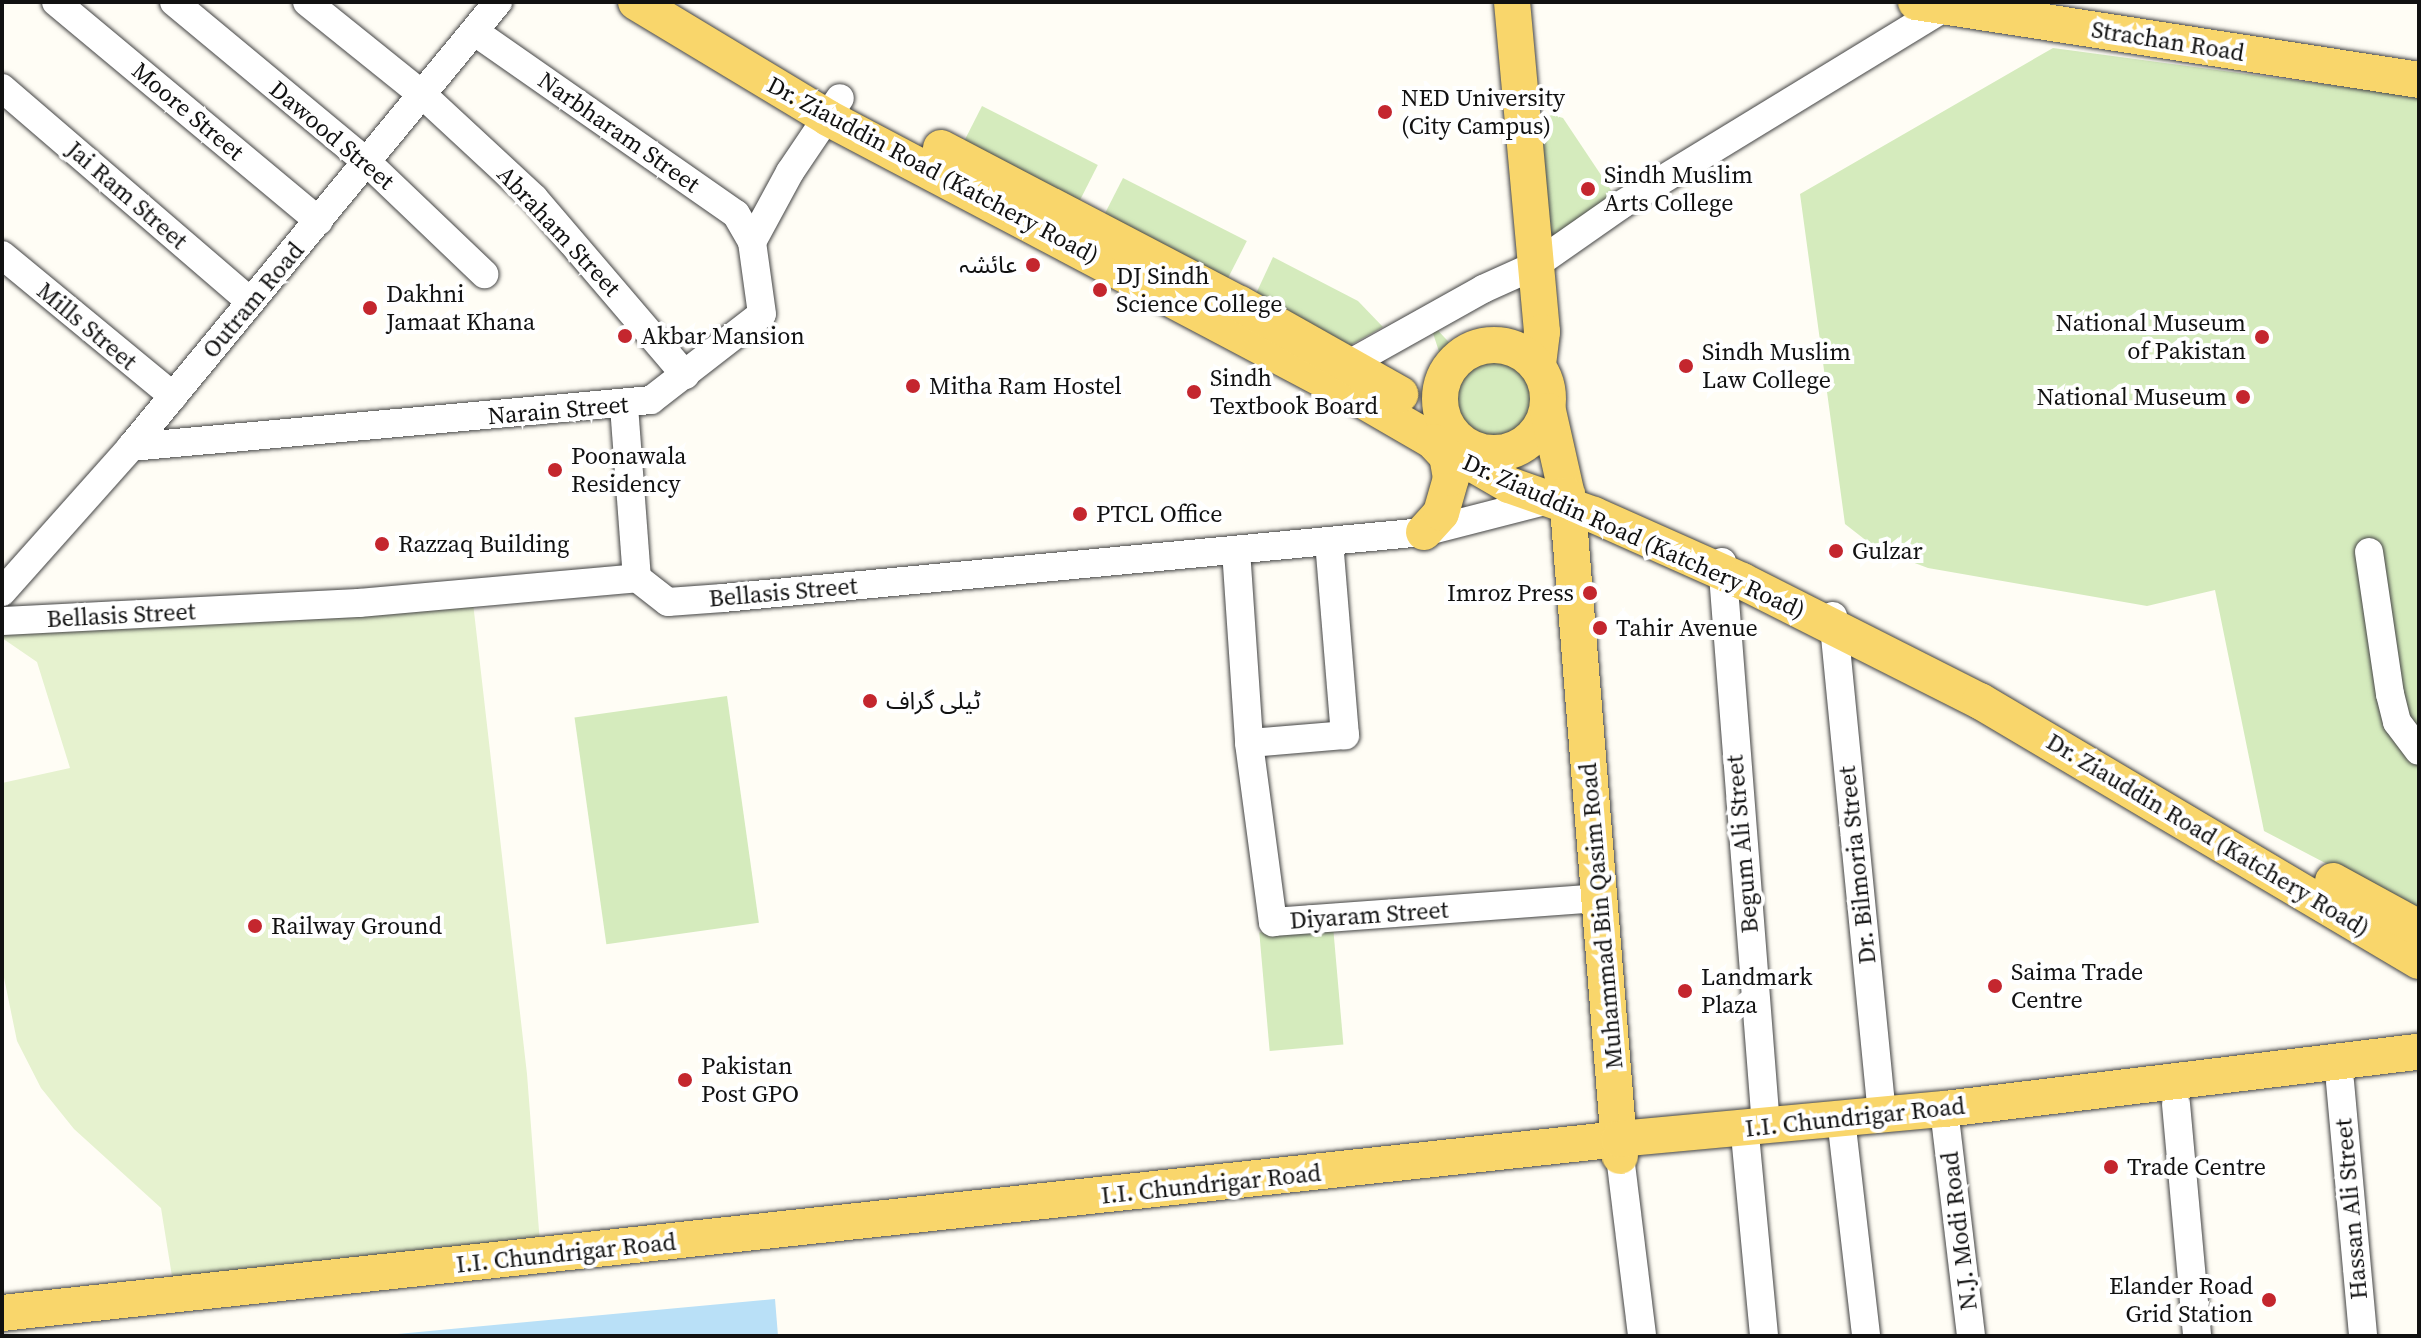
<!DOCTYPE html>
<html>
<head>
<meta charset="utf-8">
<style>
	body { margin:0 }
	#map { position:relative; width:2421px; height:1338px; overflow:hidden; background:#fffdf5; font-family:"Source Serif 4","Noto Sans Arabic",serif }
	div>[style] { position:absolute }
	.green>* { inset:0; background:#d5ebbd; transform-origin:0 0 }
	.pitch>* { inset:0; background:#e6f2cf }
	.water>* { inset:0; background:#b9e0f7 }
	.roads { filter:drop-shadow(0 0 2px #444) drop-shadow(0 0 2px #444) }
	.minor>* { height:28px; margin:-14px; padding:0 14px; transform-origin:14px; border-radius:14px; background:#fff }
	.major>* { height:36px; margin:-18px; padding:0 18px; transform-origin:18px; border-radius:18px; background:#f9d66b }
	.major>.ring { margin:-18px; padding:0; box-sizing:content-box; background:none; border:36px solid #f9d66b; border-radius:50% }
	.dots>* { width:22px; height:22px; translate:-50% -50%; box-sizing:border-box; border:4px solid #fff; border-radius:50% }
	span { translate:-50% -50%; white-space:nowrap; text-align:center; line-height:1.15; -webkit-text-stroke:8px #fff; paint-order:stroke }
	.street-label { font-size:24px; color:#111 }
	.poi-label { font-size:24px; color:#111 }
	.left { translate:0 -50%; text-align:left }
	.right { translate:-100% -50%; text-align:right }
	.frame { position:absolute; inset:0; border:4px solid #111; pointer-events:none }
</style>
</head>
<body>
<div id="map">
	<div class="green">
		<div style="clip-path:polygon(2053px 48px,2419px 97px,2419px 912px,2264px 831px,2215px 590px,2147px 606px,1928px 568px,1877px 549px,1845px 524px,1800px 194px)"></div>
		<div style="left:982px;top:106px;width:130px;height:47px;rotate:27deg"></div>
		<div style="clip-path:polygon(1553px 115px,1563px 118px,1621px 205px,1534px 259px,1524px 120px)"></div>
		<div style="left:1123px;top:178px;width:139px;height:48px;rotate:27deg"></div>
		<div style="clip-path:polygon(1273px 257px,1358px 301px,1383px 327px,1349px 346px,1254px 298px)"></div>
		<div style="clip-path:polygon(1429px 321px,1461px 355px,1496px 344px,1512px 347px,1538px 366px,1549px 400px,1535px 435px,1503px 452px,1484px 452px,1454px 435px,1440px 404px,1446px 373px)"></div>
		<div style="left:727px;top:696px;width:229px;height:154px;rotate:82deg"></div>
		<div style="left:1333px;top:926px;width:119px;height:74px;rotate:85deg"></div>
	</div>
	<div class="pitch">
		<div style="clip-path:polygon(472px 594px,527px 1074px,540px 1244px,175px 1295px,161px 1208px,74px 1129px,41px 1088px,17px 1041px,2px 968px,2px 783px,70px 768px,37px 662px,2px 638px,2px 621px)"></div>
	</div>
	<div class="water">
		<div style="clip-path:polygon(775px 1299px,778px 1336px,376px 1336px)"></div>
	</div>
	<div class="roads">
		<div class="minor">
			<div style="left:56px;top:2px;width:342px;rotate:39.8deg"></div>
			<div style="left:174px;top:2px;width:252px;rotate:39.7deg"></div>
			<div style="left:368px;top:163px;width:161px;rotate:43.7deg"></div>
			<div style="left:307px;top:2px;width:150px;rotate:38.8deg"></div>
			<div style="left:424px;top:96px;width:150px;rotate:42.8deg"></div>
			<div style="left:534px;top:198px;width:233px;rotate:49.5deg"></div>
			<div style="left:475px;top:32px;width:318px;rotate:34.9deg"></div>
			<div style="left:736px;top:214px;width:32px;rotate:60deg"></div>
			<div style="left:2px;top:88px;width:328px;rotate:40.7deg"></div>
			<div style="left:2px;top:255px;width:222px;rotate:39.5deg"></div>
			<div style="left:1349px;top:364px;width:154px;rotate:-29.2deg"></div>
			<div style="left:1483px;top:289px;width:56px;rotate:-24.3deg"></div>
			<div style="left:1534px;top:266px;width:106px;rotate:-35deg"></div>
			<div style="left:1621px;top:205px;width:389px;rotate:-31.4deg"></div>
			<div style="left:624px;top:406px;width:172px;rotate:85.7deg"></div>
			<div style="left:131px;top:447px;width:522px;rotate:-5.16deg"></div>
			<div style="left:651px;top:400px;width:140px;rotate:-37.8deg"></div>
			<div style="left:762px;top:314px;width:73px;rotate:-97.9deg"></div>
			<div style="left:752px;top:242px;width:80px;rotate:-61.5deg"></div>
			<div style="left:790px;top:172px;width:89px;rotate:-56deg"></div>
			<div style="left:1329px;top:541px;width:195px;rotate:85.3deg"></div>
			<div style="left:1345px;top:735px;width:96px;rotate:175.2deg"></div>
			<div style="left:1249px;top:743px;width:181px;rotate:82.4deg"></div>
			<div style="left:1273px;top:922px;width:329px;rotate:-4.2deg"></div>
			<div style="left:1236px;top:550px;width:193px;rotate:86.1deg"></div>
			<div style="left:2369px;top:552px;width:144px;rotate:81.6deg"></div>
			<div style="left:2390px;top:694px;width:29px;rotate:76deg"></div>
			<div style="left:2397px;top:722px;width:36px;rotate:53deg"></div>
			<div style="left:1722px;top:562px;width:566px;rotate:85.54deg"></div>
			<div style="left:2px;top:592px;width:194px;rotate:-48.3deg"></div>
			<div style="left:131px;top:447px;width:577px;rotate:-50.49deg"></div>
			<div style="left:1833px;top:616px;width:501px;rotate:84.39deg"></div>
			<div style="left:2px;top:621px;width:357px;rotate:-2.9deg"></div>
			<div style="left:359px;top:603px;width:279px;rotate:-5.1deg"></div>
			<div style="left:637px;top:578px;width:39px;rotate:38deg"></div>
			<div style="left:668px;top:602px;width:55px;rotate:-4.2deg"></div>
			<div style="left:723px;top:598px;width:704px;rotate:-5.38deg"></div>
			<div style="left:1424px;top:532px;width:136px;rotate:-14.4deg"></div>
			<div style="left:2340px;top:1082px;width:255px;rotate:84.8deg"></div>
			<div style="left:2176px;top:1104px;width:233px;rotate:84.8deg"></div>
			<div style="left:1946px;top:1126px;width:211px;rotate:83.2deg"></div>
			<div style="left:1843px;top:1136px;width:201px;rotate:83.4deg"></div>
			<div style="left:1746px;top:1145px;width:192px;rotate:84.6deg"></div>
			<div style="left:1620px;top:1156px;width:181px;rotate:83deg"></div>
		</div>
		<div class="major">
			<div style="left:636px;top:2px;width:224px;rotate:31.1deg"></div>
			<div style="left:828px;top:118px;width:606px;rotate:27.83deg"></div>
			<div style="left:1364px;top:401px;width:168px;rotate:30.1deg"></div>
			<div style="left:1509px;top:485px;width:90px;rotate:19.4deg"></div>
			<div style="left:1594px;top:515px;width:162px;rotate:24deg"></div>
			<div style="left:1742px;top:581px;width:267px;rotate:26.8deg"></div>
			<div style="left:1980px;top:701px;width:510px;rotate:30.64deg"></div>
			<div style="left:1512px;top:2px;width:331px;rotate:84.8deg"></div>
			<div style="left:1542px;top:332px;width:34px;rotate:97deg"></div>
			<div style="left:1916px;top:2px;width:509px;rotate:8.81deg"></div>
			<div style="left:941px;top:148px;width:337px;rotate:27.6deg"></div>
			<div style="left:1240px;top:304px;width:184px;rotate:29.4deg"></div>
			<div class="ring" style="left:1440px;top:345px;width:72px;height:72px"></div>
			<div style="left:1548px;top:411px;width:86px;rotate:77.3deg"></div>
			<div style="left:1567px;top:495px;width:663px;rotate:85.42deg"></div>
			<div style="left:1424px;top:532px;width:25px;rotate:-48deg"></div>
			<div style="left:1441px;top:513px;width:36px;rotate:-74deg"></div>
			<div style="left:1451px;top:478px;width:22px;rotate:-100deg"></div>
			<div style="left:1447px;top:456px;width:19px;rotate:-133deg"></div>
			<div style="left:2333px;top:881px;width:98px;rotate:28.7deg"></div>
			<div style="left:2px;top:1313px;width:1626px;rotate:-6.14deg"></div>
			<div style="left:1619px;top:1139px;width:327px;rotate:-5.3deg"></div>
			<div style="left:1945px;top:1109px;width:477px;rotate:-6.9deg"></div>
		</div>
	</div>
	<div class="dots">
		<div style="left:1385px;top:112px;background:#c4262e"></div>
		<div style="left:1588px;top:189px;background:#c4262e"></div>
		<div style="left:1033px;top:265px;background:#c4262e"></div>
		<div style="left:1100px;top:290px;background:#c4262e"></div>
		<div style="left:370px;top:308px;background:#c4262e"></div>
		<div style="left:625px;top:336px;background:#c4262e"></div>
		<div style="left:2262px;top:337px;background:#c4262e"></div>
		<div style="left:1686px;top:366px;background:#c4262e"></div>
		<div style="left:913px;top:386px;background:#c4262e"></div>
		<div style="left:1194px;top:392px;background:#c4262e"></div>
		<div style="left:2243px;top:397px;background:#c4262e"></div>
		<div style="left:555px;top:470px;background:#c4262e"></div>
		<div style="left:1080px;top:514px;background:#c4262e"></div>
		<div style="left:382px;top:544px;background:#c4262e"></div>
		<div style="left:1836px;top:551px;background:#c4262e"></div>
		<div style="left:1590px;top:593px;background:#c4262e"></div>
		<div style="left:1600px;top:628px;background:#c4262e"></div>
		<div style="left:870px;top:701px;background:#c4262e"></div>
		<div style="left:255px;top:926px;background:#c4262e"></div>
		<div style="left:1995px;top:986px;background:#c4262e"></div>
		<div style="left:1685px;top:991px;background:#c4262e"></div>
		<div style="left:685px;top:1080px;background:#c4262e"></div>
		<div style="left:2111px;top:1167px;background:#c4262e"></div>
		<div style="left:2269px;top:1300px;background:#c4262e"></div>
	</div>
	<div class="street-label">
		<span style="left:2168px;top:41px;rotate:9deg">Strachan Road</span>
		<span style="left:188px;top:111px;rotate:40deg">Moore Street</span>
		<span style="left:619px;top:132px;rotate:35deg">Narbharam Street</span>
		<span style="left:332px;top:135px;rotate:40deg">Dawood Street</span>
		<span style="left:933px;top:170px;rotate:28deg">Dr. Ziauddin Road (Katchery Road)</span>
		<span style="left:127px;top:195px;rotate:41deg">Jai Ram Street</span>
		<span style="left:559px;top:231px;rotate:47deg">Abraham Street</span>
		<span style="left:253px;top:300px;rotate:-50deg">Outram Road</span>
		<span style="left:87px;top:326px;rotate:40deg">Mills Street</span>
		<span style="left:558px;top:410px;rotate:-5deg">Narain Street</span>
		<span style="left:1634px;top:536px;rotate:24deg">Dr. Ziauddin Road (Katchery Road)</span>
		<span style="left:783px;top:592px;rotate:-5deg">Bellasis Street</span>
		<span style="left:121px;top:615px;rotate:-3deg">Bellasis Street</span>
		<span style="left:2208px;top:835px;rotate:31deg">Dr. Ziauddin Road (Katchery Road)</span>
		<span style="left:1742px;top:844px;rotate:-95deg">Begum Ali Street</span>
		<span style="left:1857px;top:865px;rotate:-96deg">Dr. Bilmoria Street</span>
		<span style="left:1369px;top:915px;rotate:-4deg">Diyaram Street</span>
		<span style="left:1601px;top:916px;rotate:-95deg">Muhammad Bin Qasim Road</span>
		<span style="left:1855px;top:1117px;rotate:-6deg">I.I. Chundrigar Road</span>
		<span style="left:1211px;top:1184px;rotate:-6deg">I.I. Chundrigar Road</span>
		<span style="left:2351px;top:1209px;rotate:-95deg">Hassan Ali Street</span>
		<span style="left:1959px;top:1231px;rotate:-97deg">N.J. Modi Road</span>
		<span style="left:566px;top:1253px;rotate:-6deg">I.I. Chundrigar Road</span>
	</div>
	<div class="poi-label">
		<span class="left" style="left:1401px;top:112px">NED University<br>(City Campus)</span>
		<span class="left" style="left:1604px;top:189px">Sindh Muslim<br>Arts College</span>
		<span class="right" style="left:1017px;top:265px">عائشہ</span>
		<span class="left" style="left:1116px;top:290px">DJ Sindh<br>Science College</span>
		<span class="left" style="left:386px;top:308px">Dakhni<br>Jamaat Khana</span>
		<span class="right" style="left:2246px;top:337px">National Museum<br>of Pakistan</span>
		<span class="left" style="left:641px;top:336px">Akbar Mansion</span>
		<span class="left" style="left:1702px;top:366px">Sindh Muslim<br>Law College</span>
		<span class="left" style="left:1210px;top:392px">Sindh<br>Textbook Board</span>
		<span class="left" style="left:929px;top:386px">Mitha Ram Hostel</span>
		<span class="right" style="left:2227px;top:397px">National Museum</span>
		<span class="left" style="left:571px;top:470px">Poonawala<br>Residency</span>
		<span class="left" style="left:1096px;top:514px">PTCL Office</span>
		<span class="left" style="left:398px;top:544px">Razzaq Building</span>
		<span class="left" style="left:1852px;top:551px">Gulzar</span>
		<span class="right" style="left:1574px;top:593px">Imroz Press</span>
		<span class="left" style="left:1616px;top:628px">Tahir Avenue</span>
		<span class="left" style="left:886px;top:701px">ٹیلی گراف</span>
		<span class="left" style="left:271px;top:926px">Railway Ground</span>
		<span class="left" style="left:2011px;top:986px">Saima Trade<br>Centre</span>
		<span class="left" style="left:1701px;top:991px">Landmark<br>Plaza</span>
		<span class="left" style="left:701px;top:1080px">Pakistan<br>Post GPO</span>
		<span class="left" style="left:2127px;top:1167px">Trade Centre</span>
		<span class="right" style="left:2253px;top:1300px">Elander Road<br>Grid Station</span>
	</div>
	<div class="frame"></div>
</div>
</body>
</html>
